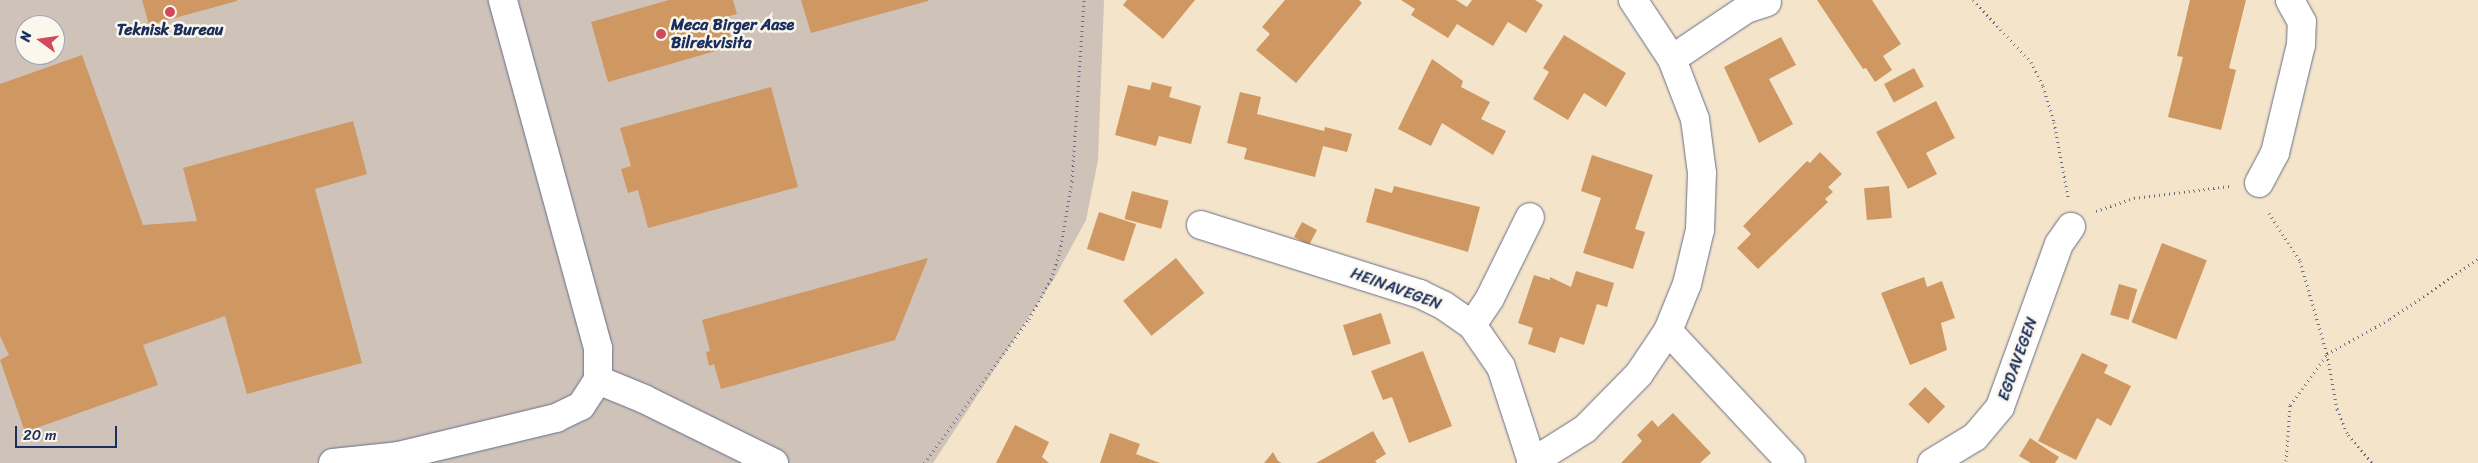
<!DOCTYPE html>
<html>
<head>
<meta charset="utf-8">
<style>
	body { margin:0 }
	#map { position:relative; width:2478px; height:463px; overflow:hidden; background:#f4e4ca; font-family:Sriracha,sans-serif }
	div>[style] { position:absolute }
	.industrial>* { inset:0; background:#cec2b9 }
	.building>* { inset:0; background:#cf9862; transform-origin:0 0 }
	.path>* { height:3px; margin-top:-1.5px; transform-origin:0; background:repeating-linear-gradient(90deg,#676e84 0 1px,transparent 0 5px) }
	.roads { filter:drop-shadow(0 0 1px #676e84) drop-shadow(0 0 1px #676e84) }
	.minor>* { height:28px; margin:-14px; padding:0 14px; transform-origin:14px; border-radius:14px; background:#fff }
	.dots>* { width:14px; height:14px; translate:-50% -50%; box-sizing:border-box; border:2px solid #fbf7ec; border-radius:50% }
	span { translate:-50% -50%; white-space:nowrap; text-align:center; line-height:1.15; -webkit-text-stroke:5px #fbf7ec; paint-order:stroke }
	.poi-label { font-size:16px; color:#1b2f5e; font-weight:700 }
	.left { translate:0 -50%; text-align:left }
	.street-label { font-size:16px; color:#1b2f5e }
	.north { position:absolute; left:15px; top:15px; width:50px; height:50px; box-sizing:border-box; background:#fbf7ec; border:1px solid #a1a7b3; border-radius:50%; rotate:284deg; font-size:14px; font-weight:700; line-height:20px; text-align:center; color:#1b2f5e }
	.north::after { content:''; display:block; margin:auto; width:18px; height:22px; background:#d1495b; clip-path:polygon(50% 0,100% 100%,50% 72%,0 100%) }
	.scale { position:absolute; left:15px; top:426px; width:102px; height:22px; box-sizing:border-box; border:2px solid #1b2f5e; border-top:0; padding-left:6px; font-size:15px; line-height:18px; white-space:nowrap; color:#1b2f5e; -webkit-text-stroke:4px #fbf7ec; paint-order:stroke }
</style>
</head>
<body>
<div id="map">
	<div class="industrial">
		<div style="clip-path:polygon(evenodd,0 0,1104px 0,1098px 160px,1086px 220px,1055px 277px,933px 463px,0 463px,0 0,25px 25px,55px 25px,55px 55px,25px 55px,25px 25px)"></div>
	</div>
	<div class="building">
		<div style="clip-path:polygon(142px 0,237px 0,237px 1px,149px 25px)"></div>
		<div style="clip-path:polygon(669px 0,733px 0,737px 14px,725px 17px,733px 46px,608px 82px,591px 22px)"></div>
		<div style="clip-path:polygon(801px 0,928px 0,928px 1px,811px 33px)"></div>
		<div style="clip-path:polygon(1127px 0,1195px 0,1163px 39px,1123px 5px)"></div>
		<div style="clip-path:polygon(1285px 0,1359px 0,1362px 3px,1296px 83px,1256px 50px,1270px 34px,1262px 27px)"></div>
		<div style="clip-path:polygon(1401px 0,1456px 0,1467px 7px,1472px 0,1535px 0,1543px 5px,1526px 33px,1508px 22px,1493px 46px,1457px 24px,1448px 38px,1411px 15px,1415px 9px)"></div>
		<div style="clip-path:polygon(1817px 0,1872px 0,1901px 44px,1883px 56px,1892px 70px,1875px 82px,1866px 68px,1863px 69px)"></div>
		<div style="clip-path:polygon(2190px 0,2246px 0,2229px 68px,2236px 70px,2221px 130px,2168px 117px,2183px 57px,2177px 56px)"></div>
		<div style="clip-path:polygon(1564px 35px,1626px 73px,1606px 107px,1584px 93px,1568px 120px,1533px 99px,1549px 72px,1543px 68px)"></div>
		<div style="clip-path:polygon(1781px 37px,1796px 65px,1769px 79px,1793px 124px,1759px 143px,1724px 67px)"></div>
		<div style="clip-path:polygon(82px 55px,143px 225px,197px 221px,183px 168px,353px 121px,367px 174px,315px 189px,362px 363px,247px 394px,225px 316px,143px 345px,158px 385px,25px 432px,0 360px,9px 355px,0 336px,0 84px)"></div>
		<div style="clip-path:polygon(1432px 59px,1463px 81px,1461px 87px,1490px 102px,1481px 119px,1506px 131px,1493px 155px,1442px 123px,1431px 146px,1398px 129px)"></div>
		<div style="left:1914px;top:68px;width:21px;height:34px;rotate:62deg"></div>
		<div style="clip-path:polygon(1152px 82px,1172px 87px,1169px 97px,1201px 106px,1191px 144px,1159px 136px,1156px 146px,1115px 135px,1128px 85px,1150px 90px)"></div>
		<div style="clip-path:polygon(771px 87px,798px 187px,648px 228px,638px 190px,628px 193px,621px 169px,631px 166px,620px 128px)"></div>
		<div style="clip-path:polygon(1240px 92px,1261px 97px,1257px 114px,1324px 131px,1325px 127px,1352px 134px,1347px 152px,1323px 146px,1315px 177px,1244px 159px,1247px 148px,1227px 143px)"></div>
		<div style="clip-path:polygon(1936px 101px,1955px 138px,1926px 153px,1937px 174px,1908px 189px,1876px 132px)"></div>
		<div style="clip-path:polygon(1820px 152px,1842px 174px,1828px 187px,1833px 192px,1825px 199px,1828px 202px,1758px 269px,1737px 248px,1751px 234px,1743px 226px,1807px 161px,1810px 163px)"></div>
		<div style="clip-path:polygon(1592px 155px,1653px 175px,1635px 229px,1645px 232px,1633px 269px,1583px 253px,1601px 198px,1581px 191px)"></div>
		<div style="clip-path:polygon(1394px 186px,1480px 207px,1468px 252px,1366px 222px,1375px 188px,1392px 193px)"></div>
		<div style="left:1889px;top:186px;width:32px;height:25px;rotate:85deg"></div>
		<div style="left:1132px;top:191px;width:38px;height:29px;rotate:15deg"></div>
		<div style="left:1099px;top:212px;width:39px;height:39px;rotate:18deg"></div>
		<div style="left:1302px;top:222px;width:17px;height:17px;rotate:28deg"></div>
		<div style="left:2162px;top:243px;width:48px;height:85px;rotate:21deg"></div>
		<div style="clip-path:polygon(928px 258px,895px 340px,721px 389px,714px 364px,709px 366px,706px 352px,710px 351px,702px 320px)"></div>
		<div style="left:1176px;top:258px;width:45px;height:68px;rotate:51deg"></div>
		<div style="clip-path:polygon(1576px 271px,1614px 283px,1607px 307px,1597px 304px,1584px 345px,1560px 337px,1555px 353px,1528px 344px,1533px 328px,1518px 323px,1534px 275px,1550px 280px,1550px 277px,1571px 287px)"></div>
		<div style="clip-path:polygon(1924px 277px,1927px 287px,1942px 281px,1955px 318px,1941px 323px,1947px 350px,1910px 365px,1881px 293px)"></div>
		<div style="left:2119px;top:284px;width:19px;height:32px;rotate:16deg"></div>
		<div style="left:1381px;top:313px;width:32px;height:40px;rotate:72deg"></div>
		<div style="clip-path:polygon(1423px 351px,1452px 426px,1409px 443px,1392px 397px,1383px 400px,1371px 371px)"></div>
		<div style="clip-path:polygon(2082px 353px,2108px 365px,2104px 373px,2131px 386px,2111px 426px,2097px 418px,2076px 460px,2038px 441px)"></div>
		<div style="left:1925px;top:387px;width:28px;height:24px;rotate:44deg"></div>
		<div style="clip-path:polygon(1673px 413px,1711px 453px,1700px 463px,1621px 463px,1642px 441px,1637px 435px,1652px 420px,1658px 427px)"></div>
		<div style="clip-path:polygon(1015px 425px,1049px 442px,1042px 457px,1049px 463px,996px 463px)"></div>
		<div style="clip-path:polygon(1373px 431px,1386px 454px,1375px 461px,1377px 463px,1316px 463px)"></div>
		<div style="clip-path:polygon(1110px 433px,1140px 444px,1136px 454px,1160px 463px,1100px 463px)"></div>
		<div style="clip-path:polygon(2030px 438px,2059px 457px,2055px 463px,2031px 463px,2019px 456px)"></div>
		<div style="clip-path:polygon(1273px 452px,1278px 461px,1282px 463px,1264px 463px)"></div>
	</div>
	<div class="path">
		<div style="left:1973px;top:0;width:85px;rotate:46.9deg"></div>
		<div style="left:2031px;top:62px;width:27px;rotate:63deg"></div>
		<div style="left:2043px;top:86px;width:38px;rotate:73deg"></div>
		<div style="left:2054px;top:122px;width:76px;rotate:79.4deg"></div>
		<div style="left:2096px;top:211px;width:40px;rotate:-18.9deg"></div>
		<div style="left:2134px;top:198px;width:97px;rotate:-7.1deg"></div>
		<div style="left:2269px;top:213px;width:57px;rotate:57.1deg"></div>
		<div style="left:2300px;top:261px;width:97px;rotate:73.8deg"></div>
		<div style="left:2327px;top:354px;width:56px;rotate:79.7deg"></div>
		<div style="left:2337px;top:409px;width:28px;rotate:67deg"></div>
		<div style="left:2348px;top:435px;width:37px;rotate:49deg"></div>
		<div style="left:2286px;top:461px;width:56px;rotate:-85.9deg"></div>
		<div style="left:2290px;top:405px;width:63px;rotate:-54deg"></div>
		<div style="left:2327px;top:354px;width:72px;rotate:-29.1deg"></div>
		<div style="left:2390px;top:319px;width:107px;rotate:-34.3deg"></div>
		<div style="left:924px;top:463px;width:178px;rotate:-53.9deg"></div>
		<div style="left:1029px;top:319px;width:46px;rotate:-61.2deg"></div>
		<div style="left:1051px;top:279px;width:29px;rotate:-72deg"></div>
		<div style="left:1060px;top:251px;width:71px;rotate:-80.3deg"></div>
		<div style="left:1072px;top:181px;width:181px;rotate:-86.2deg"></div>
	</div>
	<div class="roads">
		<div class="minor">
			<div style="left:1672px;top:59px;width:89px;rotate:-34deg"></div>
			<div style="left:1746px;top:9px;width:22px;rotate:-18deg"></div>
			<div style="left:2259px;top:183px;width:34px;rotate:-62deg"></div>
			<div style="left:2275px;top:153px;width:111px;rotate:-76.5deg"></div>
			<div style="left:2301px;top:45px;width:23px;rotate:-88deg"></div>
			<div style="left:2302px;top:22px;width:25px;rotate:-119deg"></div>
			<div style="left:1201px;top:225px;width:230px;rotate:17.5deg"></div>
			<div style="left:1420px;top:294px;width:25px;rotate:26deg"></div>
			<div style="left:1443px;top:305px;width:35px;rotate:35deg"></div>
			<div style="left:1472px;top:325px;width:51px;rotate:55.4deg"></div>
			<div style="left:1501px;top:367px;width:100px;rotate:71.9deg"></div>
			<div style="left:1472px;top:325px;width:32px;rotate:-56deg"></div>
			<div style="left:1490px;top:298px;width:90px;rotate:-63.7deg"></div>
			<div style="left:1668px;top:331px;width:180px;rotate:47deg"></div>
			<div style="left:598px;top:380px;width:50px;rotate:22.4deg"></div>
			<div style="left:644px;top:399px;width:145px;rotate:26.2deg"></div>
			<div style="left:333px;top:463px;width:65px;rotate:-6.1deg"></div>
			<div style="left:398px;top:456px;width:163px;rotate:-13.5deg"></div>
			<div style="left:556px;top:418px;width:28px;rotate:-26deg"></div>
			<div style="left:581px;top:406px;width:31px;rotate:-57deg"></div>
			<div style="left:598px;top:380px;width:32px;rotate:-90deg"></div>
			<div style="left:598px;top:348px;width:361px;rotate:-105.3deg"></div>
			<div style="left:1531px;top:463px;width:64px;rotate:-32.2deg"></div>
			<div style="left:1585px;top:429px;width:77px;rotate:-45.5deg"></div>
			<div style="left:1639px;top:374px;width:52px;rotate:-56deg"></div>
			<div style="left:1668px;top:331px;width:51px;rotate:-68deg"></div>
			<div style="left:1687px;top:284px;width:56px;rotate:-76.5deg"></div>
			<div style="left:1700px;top:230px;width:57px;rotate:-88deg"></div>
			<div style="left:1702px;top:173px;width:54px;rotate:-97.4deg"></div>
			<div style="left:1695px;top:119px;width:64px;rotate:-111deg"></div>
			<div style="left:1672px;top:59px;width:71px;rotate:-123.5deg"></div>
			<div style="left:1932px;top:463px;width:50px;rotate:-31.2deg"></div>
			<div style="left:1975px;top:437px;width:39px;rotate:-50deg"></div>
			<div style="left:2000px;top:407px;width:173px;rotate:-70.1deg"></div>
			<div style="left:2059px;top:244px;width:21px;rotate:-55deg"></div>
		</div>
	</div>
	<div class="dots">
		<div style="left:170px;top:12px;background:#d1495b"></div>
		<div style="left:661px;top:34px;background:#d1495b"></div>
	</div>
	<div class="poi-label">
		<span class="left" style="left:671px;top:34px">Meca Birger Aase<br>Bilrekvisita</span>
		<span style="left:170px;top:30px">Teknisk Bureau</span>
	</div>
	<div class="street-label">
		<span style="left:1396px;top:289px;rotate:20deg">HEINAVEGEN</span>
		<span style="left:2018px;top:359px;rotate:-70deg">EGDAVEGEN</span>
	</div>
	<div class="north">N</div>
	<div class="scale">20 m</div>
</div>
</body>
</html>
